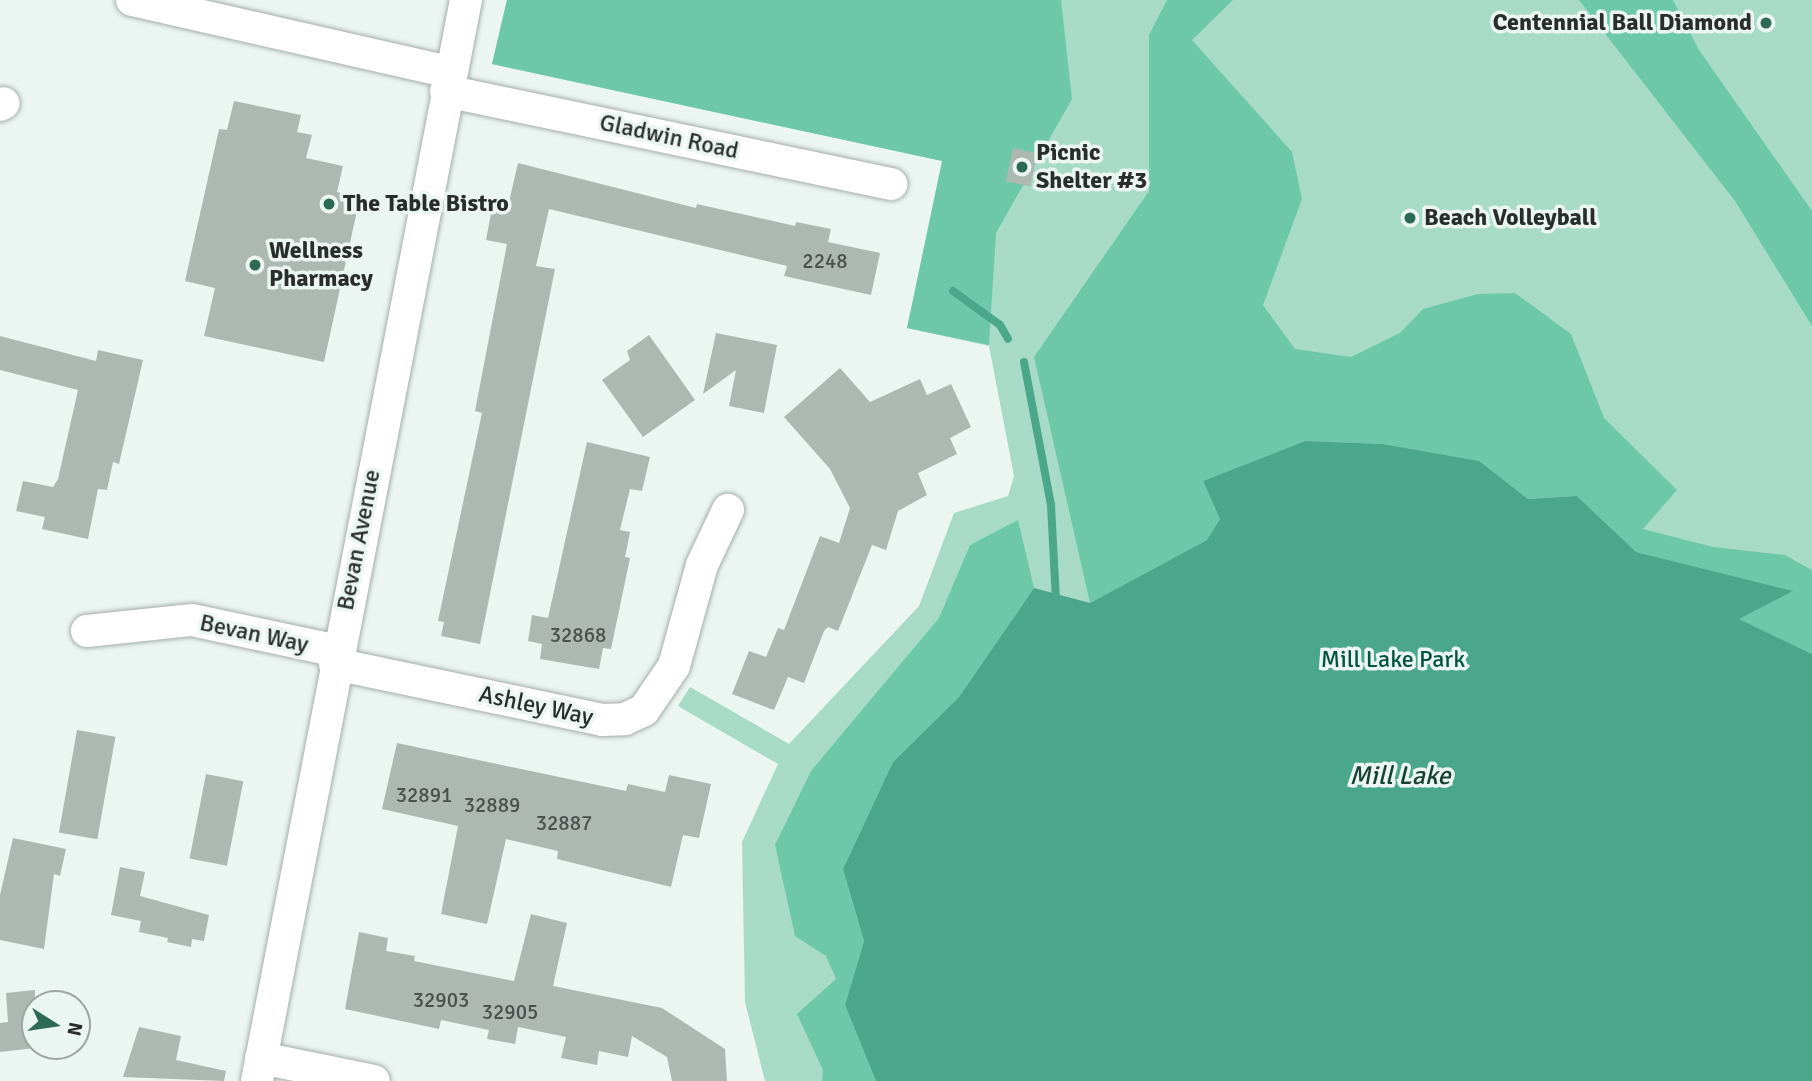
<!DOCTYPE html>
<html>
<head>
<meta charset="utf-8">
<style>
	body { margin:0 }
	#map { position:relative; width:1812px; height:1081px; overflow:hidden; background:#ebf5f1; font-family:Signika,sans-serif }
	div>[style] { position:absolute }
	.green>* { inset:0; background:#a7dbc7 }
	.forest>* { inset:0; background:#6dc8a9 }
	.water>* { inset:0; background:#4aa789 }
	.stream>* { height:8px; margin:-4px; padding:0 4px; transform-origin:4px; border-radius:4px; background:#4aa789 }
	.building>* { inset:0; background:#adb8b3; transform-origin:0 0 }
	.roads { filter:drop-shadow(0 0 2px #a4aeaa) drop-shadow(0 0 2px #a4aeaa) }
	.minor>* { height:32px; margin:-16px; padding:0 16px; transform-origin:16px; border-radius:16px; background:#fff }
	.dots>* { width:19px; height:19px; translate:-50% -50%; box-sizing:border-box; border:4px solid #ebf5f1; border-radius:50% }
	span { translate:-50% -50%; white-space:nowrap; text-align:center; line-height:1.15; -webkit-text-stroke:7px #ebf5f1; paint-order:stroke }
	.number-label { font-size:21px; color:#4a504e }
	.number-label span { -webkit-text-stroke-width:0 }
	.poi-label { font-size:24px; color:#292d2c; font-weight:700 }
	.right { translate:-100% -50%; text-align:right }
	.left { translate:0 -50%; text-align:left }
	.street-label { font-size:24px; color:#292d2c }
	.park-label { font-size:24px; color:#03543f }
	.water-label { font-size:26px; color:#194235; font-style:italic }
	.north { position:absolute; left:21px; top:990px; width:70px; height:70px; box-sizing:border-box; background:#ebf5f1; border:2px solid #9da5a2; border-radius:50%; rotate:102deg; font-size:19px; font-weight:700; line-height:28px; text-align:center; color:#292d2c }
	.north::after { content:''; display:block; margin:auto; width:24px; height:32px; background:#2c6a56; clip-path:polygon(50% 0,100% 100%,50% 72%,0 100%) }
</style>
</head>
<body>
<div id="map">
	<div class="green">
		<div style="clip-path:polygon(507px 0,1812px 0,1812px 1081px,765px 1081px,745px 1002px,742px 842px,778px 764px,678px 706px,690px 687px,789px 744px,919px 606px,954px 513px,1008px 496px,1014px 476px,989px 346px,907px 328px,943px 161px,492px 64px)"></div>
	</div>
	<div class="forest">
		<div style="clip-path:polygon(507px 0,1061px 0,1072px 99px,996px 233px,989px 345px,907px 328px,942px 161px,492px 64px)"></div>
		<div style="clip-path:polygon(1167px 0,1233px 0,1192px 40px,1292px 152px,1302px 199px,1263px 305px,1295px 349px,1351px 357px,1400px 333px,1423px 309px,1478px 294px,1515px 293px,1571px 334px,1604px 418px,1677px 490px,1643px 529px,1713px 547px,1785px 555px,1812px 570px,1812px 654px,1738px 619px,1792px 591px,1636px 552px,1577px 496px,1528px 499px,1478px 461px,1383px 444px,1305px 441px,1203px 481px,1220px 519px,1207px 540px,1090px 603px,1034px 357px,1149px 191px,1149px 35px)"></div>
		<div style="clip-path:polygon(1579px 0,1673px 0,1699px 50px,1812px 211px,1812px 326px,1735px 201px)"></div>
		<div style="clip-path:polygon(1018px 520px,1034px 588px,959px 697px,893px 762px,843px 869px,864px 941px,845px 1005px,876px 1081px,822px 1081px,823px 1070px,797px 1014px,836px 979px,826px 956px,795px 936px,775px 845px,811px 771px,939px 618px,970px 545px)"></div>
	</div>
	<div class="water">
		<div style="clip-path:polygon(1305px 441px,1383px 444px,1479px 461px,1528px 499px,1577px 496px,1636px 552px,1793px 591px,1739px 619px,1812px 654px,1812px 1081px,876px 1081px,845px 1005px,864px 941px,843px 869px,893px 762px,959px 697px,1034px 588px,1090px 603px,1207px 540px,1220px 519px,1203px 481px)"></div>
	</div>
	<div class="stream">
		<div style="left:953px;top:291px;width:58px;rotate:35.9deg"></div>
		<div style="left:1000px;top:325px;width:16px;rotate:60deg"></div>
		<div style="left:1024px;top:362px;width:146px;rotate:79.3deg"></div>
		<div style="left:1051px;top:505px;width:97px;rotate:87deg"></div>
	</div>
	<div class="building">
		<div style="clip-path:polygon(234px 101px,301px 115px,297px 132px,312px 135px,306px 158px,343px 166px,337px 192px,360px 197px,324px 362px,204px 336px,215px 288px,185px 281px,219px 129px,227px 130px)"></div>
		<div style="left:1013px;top:148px;width:25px;height:34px;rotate:12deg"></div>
		<div style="clip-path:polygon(518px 163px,696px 208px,697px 204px,795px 226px,796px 222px,831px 229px,828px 242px,880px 253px,871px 295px,784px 276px,787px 266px,549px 209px,536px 266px,555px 269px,480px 644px,441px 636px,444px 622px,438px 621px,482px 413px,475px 411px,507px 244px,486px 240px,493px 203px,508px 206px)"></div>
		<div style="clip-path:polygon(716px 333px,777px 345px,764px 413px,729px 406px,736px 370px,703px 394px)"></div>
		<div style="clip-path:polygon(649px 335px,695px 400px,643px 437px,602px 380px,630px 360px,627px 351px)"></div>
		<div style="clip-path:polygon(0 336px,96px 361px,98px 350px,143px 360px,119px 464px,113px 462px,107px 490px,98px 489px,88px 539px,42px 529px,45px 517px,16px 511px,23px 481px,53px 487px,58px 479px,78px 390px,0 370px)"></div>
		<div style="clip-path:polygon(840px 368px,870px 402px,920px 379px,927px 395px,951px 384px,971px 427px,950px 438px,957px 454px,918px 473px,927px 495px,898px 511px,886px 550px,872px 545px,838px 631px,828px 627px,824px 631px,804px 683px,788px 677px,774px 710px,732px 694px,749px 651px,766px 657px,778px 628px,784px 630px,820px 536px,839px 543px,850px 508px,830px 469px,784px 417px)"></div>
		<div style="clip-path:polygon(587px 442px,650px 457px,642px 491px,630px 489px,620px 530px,630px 532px,625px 557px,630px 558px,611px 649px,603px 648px,599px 669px,540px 659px,542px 644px,528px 641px,532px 615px,548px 618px)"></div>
		<div style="left:77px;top:730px;width:39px;height:104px;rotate:10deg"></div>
		<div style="clip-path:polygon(397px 743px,626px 791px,628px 784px,665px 792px,669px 775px,711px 784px,699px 838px,683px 835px,671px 887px,557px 859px,558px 851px,506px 839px,487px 924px,441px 914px,458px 826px,382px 809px)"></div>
		<div style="left:206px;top:774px;width:38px;height:86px;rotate:11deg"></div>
		<div style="clip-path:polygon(13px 838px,66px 849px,60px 876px,54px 874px,44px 949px,0 940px,0 895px)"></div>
		<div style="clip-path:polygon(120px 867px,145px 872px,140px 896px,209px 915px,204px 941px,192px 939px,191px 947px,167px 942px,168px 938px,139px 932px,141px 921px,111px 915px)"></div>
		<div style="clip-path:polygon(531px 914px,567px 923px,553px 986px,662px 1008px,725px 1049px,727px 1081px,672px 1081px,667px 1057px,632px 1036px,628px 1057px,599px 1051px,597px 1065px,561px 1058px,566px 1037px,518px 1027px,515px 1044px,487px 1039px,489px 1030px,441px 1020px,439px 1029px,345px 1009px,359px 932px,388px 938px,386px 951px,415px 956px,414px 961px,514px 981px)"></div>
		<div style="clip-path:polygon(35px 990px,35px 1048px,0 1052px,0 1023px,8px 1022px,6px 993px)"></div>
		<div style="clip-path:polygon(139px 1027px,181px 1036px,176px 1060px,226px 1071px,224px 1081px,123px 1077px)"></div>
	</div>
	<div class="roads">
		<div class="minor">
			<div style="left:132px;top:0;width:326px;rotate:12.8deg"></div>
			<div style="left:446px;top:91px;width:455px;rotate:11.8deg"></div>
			<div style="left:0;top:105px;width:4px;rotate:-27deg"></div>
			<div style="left:87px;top:631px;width:106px;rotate:-6deg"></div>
			<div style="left:192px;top:620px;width:149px;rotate:12deg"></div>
			<div style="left:335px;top:664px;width:273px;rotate:11.8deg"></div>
			<div style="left:602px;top:720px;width:23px;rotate:-2deg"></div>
			<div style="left:625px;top:719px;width:21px;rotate:-25deg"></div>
			<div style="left:644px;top:710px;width:53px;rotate:-55.7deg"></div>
			<div style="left:674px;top:666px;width:105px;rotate:-74.5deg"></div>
			<div style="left:702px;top:565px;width:61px;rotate:-64.7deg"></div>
			<div style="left:261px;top:1058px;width:115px;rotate:11.5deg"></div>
			<div style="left:257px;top:1081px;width:1101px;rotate:-79.06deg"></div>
		</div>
	</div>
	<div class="dots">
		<div style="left:1766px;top:23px;background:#2c6a56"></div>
		<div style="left:1022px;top:167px;background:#2c6a56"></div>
		<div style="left:329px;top:204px;background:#2c6a56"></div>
		<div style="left:1410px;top:218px;background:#2c6a56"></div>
		<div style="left:255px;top:265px;background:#2c6a56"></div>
	</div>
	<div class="number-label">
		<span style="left:825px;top:261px">2248</span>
		<span style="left:578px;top:635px">32868</span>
		<span style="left:424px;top:795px">32891</span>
		<span style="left:492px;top:805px">32889</span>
		<span style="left:564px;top:823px">32887</span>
		<span style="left:441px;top:1000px">32903</span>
		<span style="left:510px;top:1012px">32905</span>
	</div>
	<div class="poi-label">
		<span class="right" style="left:1752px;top:23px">Centennial Ball Diamond</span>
		<span class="left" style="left:1036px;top:167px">Picnic<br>Shelter #3</span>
		<span class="left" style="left:343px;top:204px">The Table Bistro</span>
		<span class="left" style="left:1424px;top:218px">Beach Volleyball</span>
		<span class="left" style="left:269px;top:265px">Wellness<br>Pharmacy</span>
	</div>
	<div class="street-label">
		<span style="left:669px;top:137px;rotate:12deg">Gladwin Road</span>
		<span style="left:359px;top:540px;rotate:-79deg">Bevan Avenue</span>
		<span style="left:254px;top:634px;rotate:12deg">Bevan Way</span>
		<span style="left:536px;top:706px;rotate:12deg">Ashley Way</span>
	</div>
	<div class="park-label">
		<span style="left:1393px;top:660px">Mill Lake Park</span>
	</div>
	<div class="water-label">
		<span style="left:1400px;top:777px">Mill Lake</span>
	</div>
	<div class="north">N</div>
</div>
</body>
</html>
